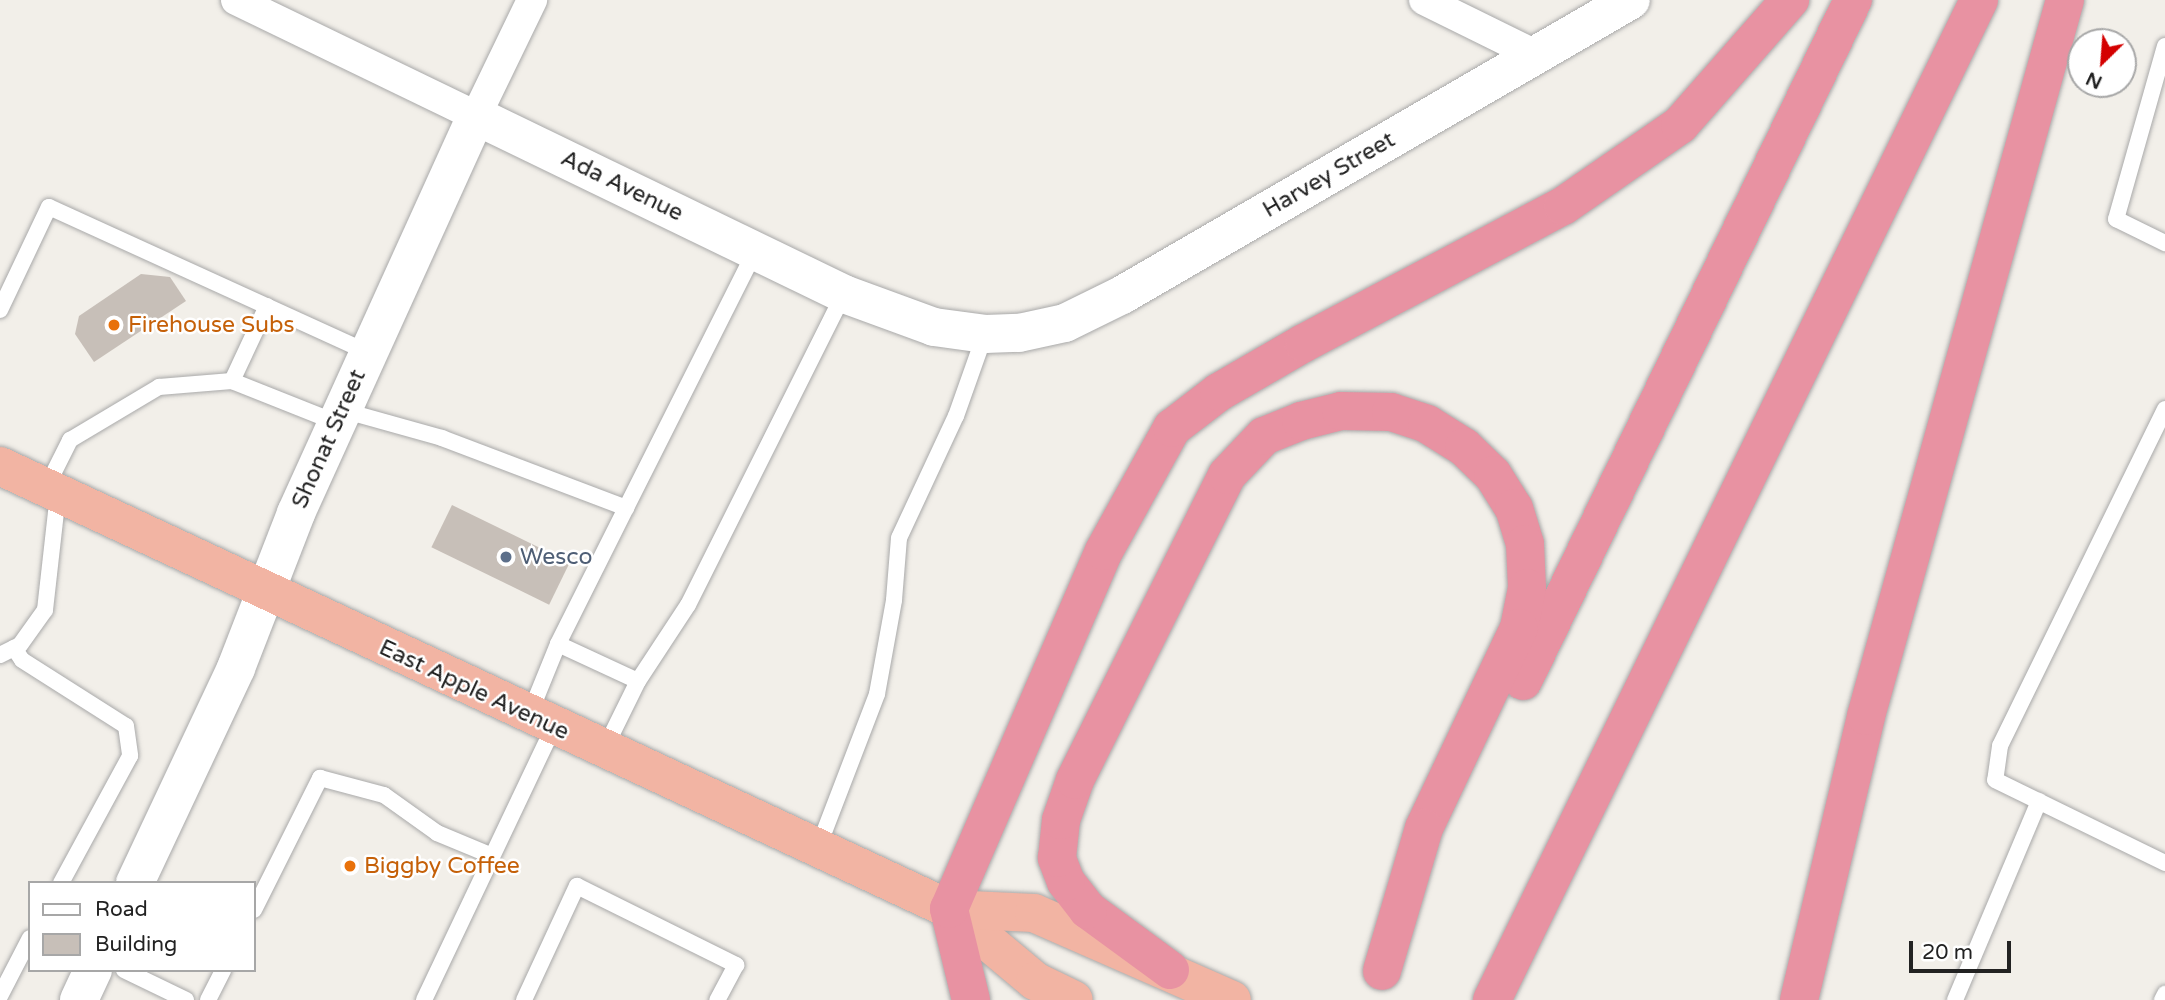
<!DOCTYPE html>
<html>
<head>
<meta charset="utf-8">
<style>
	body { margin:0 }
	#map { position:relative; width:2165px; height:1000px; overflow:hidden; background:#f2efe9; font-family:"Varela Round",sans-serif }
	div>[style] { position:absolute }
	.building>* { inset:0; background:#c7bfb8; transform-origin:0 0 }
	.roads { filter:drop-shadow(0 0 2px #a9a9a9) drop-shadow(0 0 2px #a9a9a9) }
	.service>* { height:16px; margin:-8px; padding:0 8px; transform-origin:8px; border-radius:8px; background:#fff }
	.minor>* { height:30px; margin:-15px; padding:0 15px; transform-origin:15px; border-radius:15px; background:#fff }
	.tertiary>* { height:38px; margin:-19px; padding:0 19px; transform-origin:19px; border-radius:19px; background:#fff }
	.trunk>* { height:38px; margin:-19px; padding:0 19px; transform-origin:19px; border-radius:19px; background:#f2b4a3 }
	.motorway>* { height:38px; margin:-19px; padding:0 19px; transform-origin:19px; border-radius:19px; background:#e892a2 }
	.dots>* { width:19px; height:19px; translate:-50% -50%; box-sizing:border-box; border:4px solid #fff; border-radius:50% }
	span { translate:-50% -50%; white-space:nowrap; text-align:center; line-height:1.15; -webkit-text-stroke:5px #fff; paint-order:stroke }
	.street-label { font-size:23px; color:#222 }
	.food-label { font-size:23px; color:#c56008 }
	.left { translate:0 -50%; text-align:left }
	.service-label { font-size:23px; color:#4e5e75 }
	.legend { position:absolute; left:28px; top:881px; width:228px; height:91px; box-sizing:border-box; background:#fff; border:2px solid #a7a7a7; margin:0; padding:9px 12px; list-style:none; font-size:21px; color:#222 }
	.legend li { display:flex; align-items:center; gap:14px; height:35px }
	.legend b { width:35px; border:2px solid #a7a7a7 }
	.north { position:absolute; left:2067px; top:28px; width:70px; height:70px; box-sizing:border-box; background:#fff; border:2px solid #a7a7a7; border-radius:50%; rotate:205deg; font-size:19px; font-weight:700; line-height:28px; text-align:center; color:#222 }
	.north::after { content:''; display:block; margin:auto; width:24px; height:32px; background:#d40000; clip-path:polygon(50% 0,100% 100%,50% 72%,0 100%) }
	.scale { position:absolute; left:1909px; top:941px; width:102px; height:32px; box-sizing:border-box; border:4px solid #222; border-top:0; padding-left:9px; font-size:21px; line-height:24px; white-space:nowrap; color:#222; -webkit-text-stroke:5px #fff; paint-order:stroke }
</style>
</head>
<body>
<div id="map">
	<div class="building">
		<div style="clip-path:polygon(141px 274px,170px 277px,186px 301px,94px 362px,75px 334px,79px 316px)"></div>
		<div style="left:452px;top:505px;width:131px;height:47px;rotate:26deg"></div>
	</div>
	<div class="roads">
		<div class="service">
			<div style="left:2165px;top:46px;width:180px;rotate:105.8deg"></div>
			<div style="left:2116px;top:219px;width:55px;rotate:26.1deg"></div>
			<div style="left:267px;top:306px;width:83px;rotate:115deg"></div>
			<div style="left:232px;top:381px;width:111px;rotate:21.7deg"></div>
			<div style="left:0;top:310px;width:114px;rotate:-64.6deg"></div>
			<div style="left:49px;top:207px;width:349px;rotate:24.5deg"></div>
			<div style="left:2165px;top:409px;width:375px;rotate:116.1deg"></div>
			<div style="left:2000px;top:746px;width:34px;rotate:98deg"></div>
			<div style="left:1995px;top:780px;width:189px;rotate:26deg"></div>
			<div style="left:342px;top:410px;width:104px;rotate:15.6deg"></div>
			<div style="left:442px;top:438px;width:197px;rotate:20.8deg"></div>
			<div style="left:626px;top:508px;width:152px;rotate:116.6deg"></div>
			<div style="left:558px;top:644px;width:74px;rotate:112.1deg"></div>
			<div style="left:46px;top:488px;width:54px;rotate:-63.4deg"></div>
			<div style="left:70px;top:440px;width:104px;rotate:-30.8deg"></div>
			<div style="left:159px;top:387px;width:73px;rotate:-4.7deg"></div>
			<div style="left:626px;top:508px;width:288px;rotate:-63.3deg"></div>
			<div style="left:558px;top:644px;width:88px;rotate:24.8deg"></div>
			<div style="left:638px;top:681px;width:91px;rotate:-56.7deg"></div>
			<div style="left:688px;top:605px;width:348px;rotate:-63.4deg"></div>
			<div style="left:14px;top:648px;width:14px;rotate:56deg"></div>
			<div style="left:22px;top:660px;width:123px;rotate:32.4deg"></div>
			<div style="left:126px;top:726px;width:30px;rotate:82deg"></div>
			<div style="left:130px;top:756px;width:145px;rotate:118.5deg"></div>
			<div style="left:0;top:655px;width:22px;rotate:-27deg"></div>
			<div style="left:20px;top:645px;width:43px;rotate:-54.5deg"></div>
			<div style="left:45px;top:610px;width:117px;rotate:-83.6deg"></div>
			<div style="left:604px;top:750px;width:77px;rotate:-63.8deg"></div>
			<div style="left:818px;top:848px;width:165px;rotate:-69deg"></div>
			<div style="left:877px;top:694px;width:96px;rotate:-79.7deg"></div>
			<div style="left:894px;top:600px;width:62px;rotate:-85.4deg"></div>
			<div style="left:899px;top:538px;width:135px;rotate:-65deg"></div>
			<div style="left:956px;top:416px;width:87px;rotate:-70.5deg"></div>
			<div style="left:254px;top:910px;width:148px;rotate:-63.4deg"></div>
			<div style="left:320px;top:778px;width:66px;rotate:14.9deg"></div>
			<div style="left:384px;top:795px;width:65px;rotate:35.6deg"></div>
			<div style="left:437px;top:833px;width:57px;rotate:22.5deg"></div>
			<div style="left:124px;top:970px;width:69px;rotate:25.8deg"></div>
			<div style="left:0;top:996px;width:65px;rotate:-62.7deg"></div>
			<div style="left:208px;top:1000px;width:34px;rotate:-63deg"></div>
			<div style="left:424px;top:1000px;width:303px;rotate:-64.6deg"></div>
			<div style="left:524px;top:1000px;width:126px;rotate:-65.1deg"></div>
			<div style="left:577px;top:886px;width:178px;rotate:26.4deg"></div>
			<div style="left:736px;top:965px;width:40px;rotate:118deg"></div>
			<div style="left:1955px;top:1000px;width:216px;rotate:-67.1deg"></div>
			<div style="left:2162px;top:1000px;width:7px;rotate:-63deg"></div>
		</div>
		<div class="minor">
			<div style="left:236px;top:0;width:267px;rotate:25.8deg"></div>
			<div style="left:476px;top:116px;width:129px;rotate:-64.2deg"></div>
			<div style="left:1424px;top:0;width:127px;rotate:26.2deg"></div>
		</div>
		<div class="tertiary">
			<div style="left:135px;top:883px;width:238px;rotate:-64.8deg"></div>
			<div style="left:236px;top:668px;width:166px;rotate:-68.8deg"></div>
			<div style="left:296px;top:513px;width:436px;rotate:-65.6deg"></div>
			<div style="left:476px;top:116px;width:409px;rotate:25.8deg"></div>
			<div style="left:844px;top:294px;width:96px;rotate:20.1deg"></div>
			<div style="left:934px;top:327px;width:51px;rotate:7.8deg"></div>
			<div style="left:985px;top:334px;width:34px;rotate:-2deg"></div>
			<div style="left:1019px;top:333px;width:47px;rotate:-12.3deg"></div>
			<div style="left:1065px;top:323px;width:64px;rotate:-26.2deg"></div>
			<div style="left:1122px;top:295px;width:588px;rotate:-30.1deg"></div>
			<div style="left:79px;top:1000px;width:33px;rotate:-65deg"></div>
		</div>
		<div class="trunk">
			<div style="left:0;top:466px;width:1047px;rotate:25.02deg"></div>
			<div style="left:949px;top:909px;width:112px;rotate:39.9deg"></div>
			<div style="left:1035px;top:981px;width:43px;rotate:26deg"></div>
			<div style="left:949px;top:909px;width:85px;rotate:2.7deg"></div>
			<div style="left:1034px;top:913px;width:216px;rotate:23.7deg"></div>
		</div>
		<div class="motorway">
			<div style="left:1523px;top:681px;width:757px;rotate:-64.15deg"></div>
			<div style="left:1170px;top:970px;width:102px;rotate:-143.8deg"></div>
			<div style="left:1088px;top:910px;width:36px;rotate:-128deg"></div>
			<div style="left:1066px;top:882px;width:26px;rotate:-111deg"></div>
			<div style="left:1057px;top:858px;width:38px;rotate:-84deg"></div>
			<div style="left:1061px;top:820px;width:42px;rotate:-70.7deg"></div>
			<div style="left:1075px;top:780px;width:341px;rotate:-63.5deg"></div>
			<div style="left:1227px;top:475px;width:54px;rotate:-46.5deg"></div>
			<div style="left:1264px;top:436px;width:40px;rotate:-22deg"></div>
			<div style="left:1301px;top:421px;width:41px;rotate:-14deg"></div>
			<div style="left:1341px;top:411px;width:50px;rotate:1.1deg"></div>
			<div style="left:1391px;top:412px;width:38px;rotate:18deg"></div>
			<div style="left:1427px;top:424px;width:44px;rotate:31.9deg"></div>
			<div style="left:1464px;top:447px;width:40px;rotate:44deg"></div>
			<div style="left:1493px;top:475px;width:39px;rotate:58deg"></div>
			<div style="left:1514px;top:508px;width:38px;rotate:73deg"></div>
			<div style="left:1525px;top:544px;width:44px;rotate:87.4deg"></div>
			<div style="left:1527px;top:588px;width:41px;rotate:101.3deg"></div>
			<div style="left:1519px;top:628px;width:221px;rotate:115.4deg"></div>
			<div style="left:1424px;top:828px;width:149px;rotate:106.4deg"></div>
			<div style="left:971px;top:1000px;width:94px;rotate:-103.6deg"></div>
			<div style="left:949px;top:909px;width:390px;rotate:-66.6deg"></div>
			<div style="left:1104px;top:551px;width:141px;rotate:-61.1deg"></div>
			<div style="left:1172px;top:428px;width:59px;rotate:-37.5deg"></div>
			<div style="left:1219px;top:392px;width:98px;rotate:-30deg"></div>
			<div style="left:1304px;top:343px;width:293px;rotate:-27.9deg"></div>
			<div style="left:1563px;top:206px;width:142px;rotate:-34.7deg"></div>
			<div style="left:1680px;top:125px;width:167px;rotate:-48.7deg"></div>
			<div style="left:1492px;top:1000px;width:1112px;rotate:-64.03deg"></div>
			<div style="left:1799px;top:1000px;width:292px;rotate:-76.7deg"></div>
			<div style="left:1866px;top:716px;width:743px;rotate:-74.47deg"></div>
		</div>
	</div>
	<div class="dots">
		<div style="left:114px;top:325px;background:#e8710a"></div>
		<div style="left:506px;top:557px;background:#5c6f8a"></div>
		<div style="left:350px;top:866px;background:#e8710a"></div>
	</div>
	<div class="street-label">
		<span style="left:1329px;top:175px;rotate:-30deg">Harvey Street</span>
		<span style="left:622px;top:186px;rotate:26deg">Ada Avenue</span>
		<span style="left:329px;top:439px;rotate:-66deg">Shonat Street</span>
		<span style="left:474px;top:690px;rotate:25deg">East Apple Avenue</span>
	</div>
	<div class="food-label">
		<span class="left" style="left:128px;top:325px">Firehouse Subs</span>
		<span class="left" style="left:364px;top:866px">Biggby Coffee</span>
	</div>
	<div class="service-label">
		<span class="left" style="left:520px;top:557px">Wesco</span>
	</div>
	<ul class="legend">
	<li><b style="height:9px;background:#fff"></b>Road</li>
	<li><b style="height:19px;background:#c7bfb8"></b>Building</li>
	</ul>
	<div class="north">N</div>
	<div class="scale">20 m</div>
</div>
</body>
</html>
